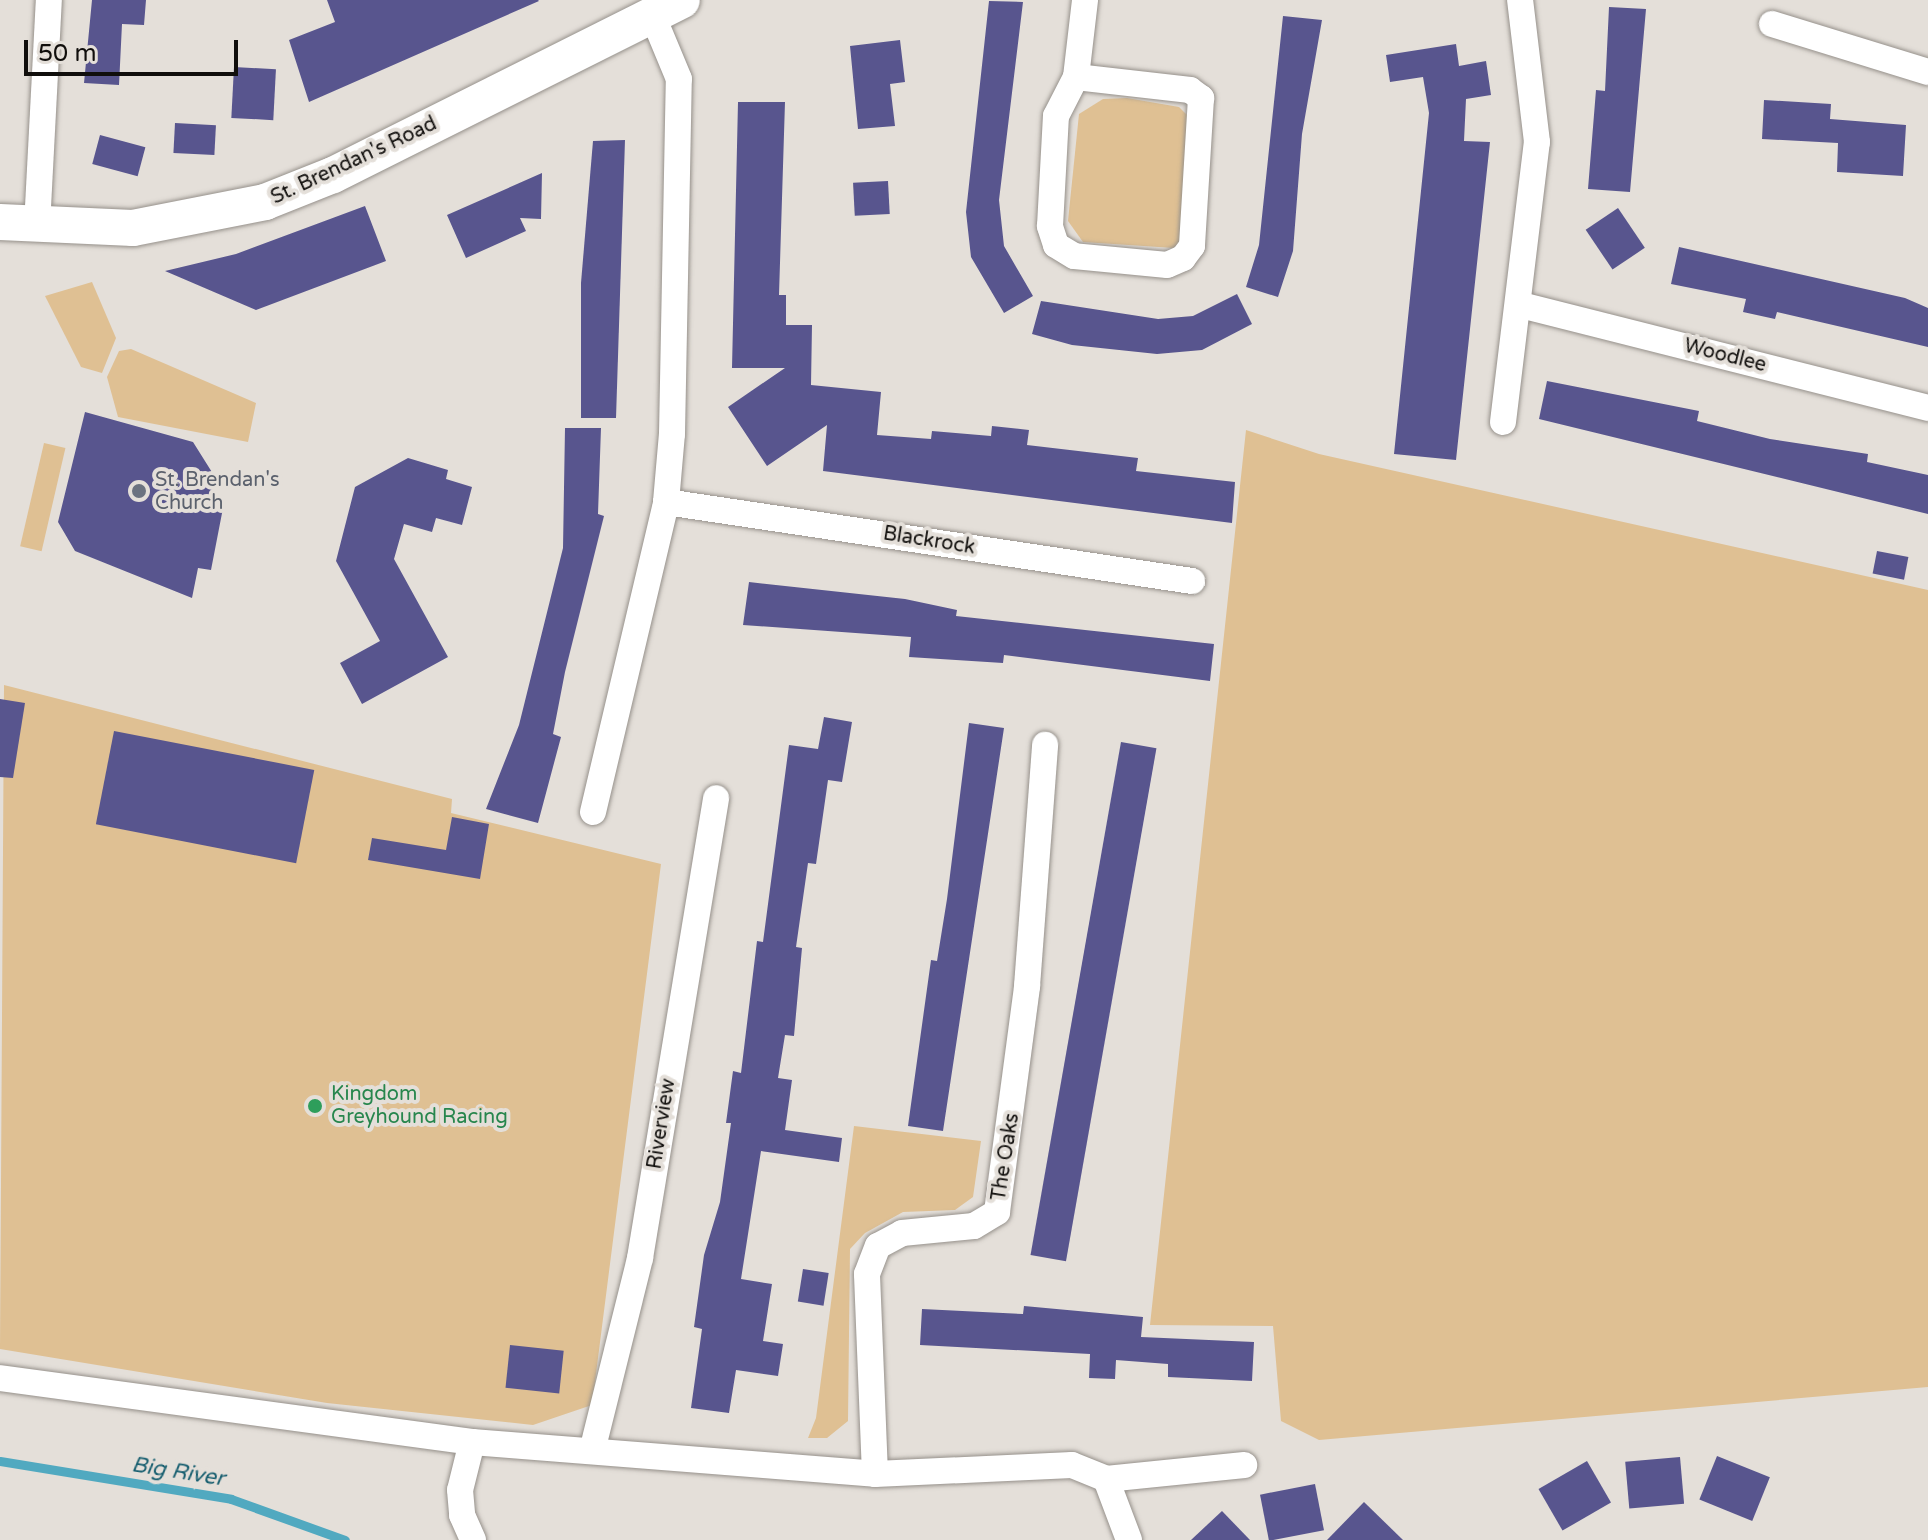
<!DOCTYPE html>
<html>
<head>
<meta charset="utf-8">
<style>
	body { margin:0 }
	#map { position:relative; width:1928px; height:1540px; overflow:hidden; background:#e4dfd9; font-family:"Varela Round",sans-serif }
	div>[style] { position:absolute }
	.green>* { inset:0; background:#dfc093; transform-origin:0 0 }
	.stream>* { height:9px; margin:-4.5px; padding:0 4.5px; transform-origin:4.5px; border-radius:4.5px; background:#51a9c0 }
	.building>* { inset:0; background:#58558e; transform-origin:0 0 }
	.roads { filter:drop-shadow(0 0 2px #96918b) drop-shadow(0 0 2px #96918b) }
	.street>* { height:26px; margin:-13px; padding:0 13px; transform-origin:13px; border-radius:13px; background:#fff }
	.secondary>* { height:36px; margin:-18px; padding:0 18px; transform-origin:18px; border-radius:18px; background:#fff }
	.dots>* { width:22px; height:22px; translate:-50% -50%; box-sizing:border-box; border:4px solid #e4dfd9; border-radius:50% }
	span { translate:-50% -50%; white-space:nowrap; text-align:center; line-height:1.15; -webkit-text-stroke:8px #e4dfd9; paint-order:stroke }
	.street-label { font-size:20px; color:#100e0c }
	.worship-label { font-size:20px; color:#5b616d }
	.left { translate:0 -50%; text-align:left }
	.leisure-label { font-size:20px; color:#27864d }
	.water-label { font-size:22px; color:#185f70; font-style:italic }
	.scale { position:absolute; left:24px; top:40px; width:214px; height:36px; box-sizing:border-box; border:4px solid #100e0c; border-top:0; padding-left:10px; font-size:24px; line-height:28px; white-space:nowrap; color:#100e0c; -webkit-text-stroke:6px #e4dfd9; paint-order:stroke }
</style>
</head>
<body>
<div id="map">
	<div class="green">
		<div style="clip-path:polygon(1127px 98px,1179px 107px,1188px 116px,1184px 238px,1174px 248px,1083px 242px,1068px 221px,1079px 114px,1103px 99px)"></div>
		<div style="clip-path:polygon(92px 282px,116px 338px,102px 373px,81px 367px,45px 296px)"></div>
		<div style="clip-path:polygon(131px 349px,256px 403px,248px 442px,118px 417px,107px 377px,119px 351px)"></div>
		<div style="clip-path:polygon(1246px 430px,1319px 454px,1928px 590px,1928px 1387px,1319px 1440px,1281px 1421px,1273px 1326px,1150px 1325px)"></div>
		<div style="left:44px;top:443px;width:22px;height:106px;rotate:13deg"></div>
		<div style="clip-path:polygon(4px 685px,452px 799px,451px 813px,661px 864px,592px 1405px,533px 1425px,327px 1403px,0 1349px)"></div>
		<div style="clip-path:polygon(854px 1126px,981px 1141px,973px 1197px,955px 1210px,903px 1212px,865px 1233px,850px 1249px,848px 1421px,827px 1438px,808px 1438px,816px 1418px)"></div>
	</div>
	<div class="stream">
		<div style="left:0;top:1461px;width:234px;rotate:9.3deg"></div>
		<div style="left:231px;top:1499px;width:121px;rotate:19.8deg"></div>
	</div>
	<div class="building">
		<div style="clip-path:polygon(92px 0,146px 0,144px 25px,122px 24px,119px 85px,84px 83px)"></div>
		<div style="clip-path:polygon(327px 0,538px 0,539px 1px,309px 102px,289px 40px,335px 22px)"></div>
		<div style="clip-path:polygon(989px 1px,1023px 2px,999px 200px,1004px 246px,1033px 296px,1004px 313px,971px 257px,966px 212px)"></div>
		<div style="clip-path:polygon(1609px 7px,1646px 9px,1630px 192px,1588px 189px,1596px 90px,1605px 91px)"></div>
		<div style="clip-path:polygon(1283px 16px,1322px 20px,1302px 134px,1293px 251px,1278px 297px,1246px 287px,1259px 245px)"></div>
		<div style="clip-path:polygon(900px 40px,905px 82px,890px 84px,895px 126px,858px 129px,850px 46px)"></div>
		<div style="clip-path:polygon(1456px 44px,1459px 66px,1486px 61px,1491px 95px,1466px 99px,1464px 141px,1490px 142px,1456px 460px,1394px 454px,1429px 113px,1423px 77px,1390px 82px,1386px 55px)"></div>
		<div style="left:234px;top:67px;width:42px;height:51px;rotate:3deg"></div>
		<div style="clip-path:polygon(1764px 100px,1831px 104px,1830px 119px,1906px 125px,1903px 176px,1837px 172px,1838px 143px,1762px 139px)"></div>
		<div style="clip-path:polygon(738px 102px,785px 102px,779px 295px,786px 295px,786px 325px,812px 325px,811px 385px,881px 392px,877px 435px,931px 439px,932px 431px,991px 436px,992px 426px,1029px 430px,1027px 445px,1138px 458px,1136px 471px,1235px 482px,1232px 523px,823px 471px,827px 425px,767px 466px,728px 407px,785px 368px,732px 368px)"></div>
		<div style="left:175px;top:123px;width:41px;height:30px;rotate:3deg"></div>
		<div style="left:100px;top:135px;width:47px;height:30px;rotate:15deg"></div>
		<div style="clip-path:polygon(625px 140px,616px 418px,581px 418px,581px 283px,593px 141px)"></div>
		<div style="clip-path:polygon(542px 173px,541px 219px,520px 218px,526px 231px,466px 258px,447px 215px)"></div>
		<div style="left:888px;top:181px;width:33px;height:35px;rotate:87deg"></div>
		<div style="clip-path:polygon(365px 206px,386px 261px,256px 310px,165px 271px,236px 254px)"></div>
		<div style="left:1618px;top:208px;width:48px;height:39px;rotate:56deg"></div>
		<div style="clip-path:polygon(1679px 247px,1905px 298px,1928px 308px,1928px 347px,1777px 312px,1775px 319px,1743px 312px,1746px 299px,1671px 284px)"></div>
		<div style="clip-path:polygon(1237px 294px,1252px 324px,1202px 350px,1157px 354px,1072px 345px,1032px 334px,1041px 301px,1158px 319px,1193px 316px)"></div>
		<div style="clip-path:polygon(1547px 381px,1699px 411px,1697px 421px,1770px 439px,1868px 454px,1867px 462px,1928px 475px,1928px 514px,1539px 419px)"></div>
		<div style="clip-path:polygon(85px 412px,193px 442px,215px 477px,210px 506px,223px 508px,211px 570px,198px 568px,192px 598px,75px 551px,58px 522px)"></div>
		<div style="clip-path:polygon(565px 428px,601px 428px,598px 514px,604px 516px,565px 672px,553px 734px,561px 737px,538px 823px,486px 809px,519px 725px,563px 548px)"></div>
		<div style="clip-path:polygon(408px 458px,448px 470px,446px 479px,472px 487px,462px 525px,436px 518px,432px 532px,404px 524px,394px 559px,448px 657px,362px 704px,340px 663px,380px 641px,336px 561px,355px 487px)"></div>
		<div style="left:1877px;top:551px;width:32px;height:23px;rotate:11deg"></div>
		<div style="clip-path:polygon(749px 582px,905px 599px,957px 610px,956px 616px,1214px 644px,1210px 681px,1004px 655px,1003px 663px,909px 657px,911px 637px,743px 625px)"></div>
		<div style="clip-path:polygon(0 699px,25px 703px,13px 778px,0 777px)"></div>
		<div style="clip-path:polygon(824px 717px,852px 722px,842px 782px,828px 780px,816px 864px,808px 863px,796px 947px,802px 948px,794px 1036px,785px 1035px,778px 1078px,792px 1080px,785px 1130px,842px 1138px,839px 1162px,761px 1151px,741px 1279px,772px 1284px,763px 1341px,783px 1344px,778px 1376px,736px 1370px,729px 1413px,691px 1408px,702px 1329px,694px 1327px,704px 1255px,720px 1202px,731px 1123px,726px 1123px,733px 1071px,741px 1073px,757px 941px,763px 942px,789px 745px,818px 749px)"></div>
		<div style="clip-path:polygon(969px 723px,1004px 728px,943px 1131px,908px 1126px,931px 960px,937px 961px,947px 899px)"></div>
		<div style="left:114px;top:731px;width:204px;height:95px;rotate:11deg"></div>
		<div style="left:1121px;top:742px;width:36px;height:521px;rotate:10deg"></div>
		<div style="clip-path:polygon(452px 817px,489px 824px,480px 879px,368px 860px,372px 838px,446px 850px)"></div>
		<div style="left:803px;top:1269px;width:26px;height:33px;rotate:9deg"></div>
		<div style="clip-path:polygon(1024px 1306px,1143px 1317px,1141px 1337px,1254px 1342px,1252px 1381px,1168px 1377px,1168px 1364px,1116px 1360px,1115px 1379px,1089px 1378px,1090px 1354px,920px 1345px,922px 1309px,1023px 1314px)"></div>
		<div style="left:510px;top:1345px;width:54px;height:43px;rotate:6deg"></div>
		<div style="left:1717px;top:1456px;width:57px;height:47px;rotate:22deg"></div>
		<div style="left:1680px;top:1457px;width:47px;height:55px;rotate:85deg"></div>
		<div style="left:1587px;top:1461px;width:48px;height:56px;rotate:60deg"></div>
		<div style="left:1315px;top:1484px;width:47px;height:56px;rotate:79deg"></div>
		<div style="clip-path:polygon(1364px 1502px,1403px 1540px,1327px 1540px)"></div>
		<div style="clip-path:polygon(1222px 1511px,1250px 1540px,1191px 1540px)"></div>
	</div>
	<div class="roads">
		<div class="street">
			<div style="left:1772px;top:24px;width:163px;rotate:17.1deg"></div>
			<div style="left:1076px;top:77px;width:115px;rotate:6.5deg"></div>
			<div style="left:1190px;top:90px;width:14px;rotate:36deg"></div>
			<div style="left:1201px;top:98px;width:148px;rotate:93.5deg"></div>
			<div style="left:1192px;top:246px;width:15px;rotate:127deg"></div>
			<div style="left:1183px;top:258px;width:17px;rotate:156deg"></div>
			<div style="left:1167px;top:265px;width:93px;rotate:-174.5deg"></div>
			<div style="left:1074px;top:256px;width:21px;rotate:-149deg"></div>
			<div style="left:1056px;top:245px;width:20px;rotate:-108deg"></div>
			<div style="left:1050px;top:226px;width:110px;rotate:-86.9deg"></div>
			<div style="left:1056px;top:116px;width:44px;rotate:-62.9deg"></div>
			<div style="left:1076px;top:77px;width:78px;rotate:-83.3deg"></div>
			<div style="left:37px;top:226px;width:226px;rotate:-87deg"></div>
			<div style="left:1521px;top:305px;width:420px;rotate:14.2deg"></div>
			<div style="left:1503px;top:422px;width:282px;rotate:-83.1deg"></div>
			<div style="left:1537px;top:142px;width:143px;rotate:-96.8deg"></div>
			<div style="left:666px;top:502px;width:532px;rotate:8.54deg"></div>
			<div style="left:593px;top:812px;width:318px;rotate:-76.7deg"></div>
			<div style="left:666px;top:502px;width:68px;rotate:-85deg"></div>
			<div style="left:672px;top:434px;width:355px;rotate:-88.9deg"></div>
			<div style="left:679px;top:79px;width:70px;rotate:-112.6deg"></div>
			<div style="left:0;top:1378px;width:476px;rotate:7.7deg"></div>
			<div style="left:472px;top:1442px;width:404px;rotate:4.5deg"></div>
			<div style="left:875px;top:1474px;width:197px;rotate:-2.6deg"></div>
			<div style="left:1072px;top:1465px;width:37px;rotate:22deg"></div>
			<div style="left:1106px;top:1479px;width:65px;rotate:69.3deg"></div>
			<div style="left:472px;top:1442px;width:49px;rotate:104deg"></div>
			<div style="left:460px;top:1490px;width:25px;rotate:85deg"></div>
			<div style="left:462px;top:1515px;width:27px;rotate:66deg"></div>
			<div style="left:593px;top:1447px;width:195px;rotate:-76deg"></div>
			<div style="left:640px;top:1258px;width:466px;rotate:-80.6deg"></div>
			<div style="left:875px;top:1474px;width:200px;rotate:-92.3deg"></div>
			<div style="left:867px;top:1274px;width:30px;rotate:-69deg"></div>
			<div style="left:878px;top:1246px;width:27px;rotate:-28deg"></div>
			<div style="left:902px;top:1233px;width:72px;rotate:-5.6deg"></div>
			<div style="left:974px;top:1226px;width:27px;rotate:-31deg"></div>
			<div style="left:997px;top:1212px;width:228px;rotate:-82.4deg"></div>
			<div style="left:1027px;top:986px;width:242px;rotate:-85.7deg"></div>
			<div style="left:1106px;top:1479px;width:139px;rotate:-5.8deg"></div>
		</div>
		<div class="secondary">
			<div style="left:0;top:222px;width:133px;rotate:2.6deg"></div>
			<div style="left:133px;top:228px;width:135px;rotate:-11.1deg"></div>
			<div style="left:265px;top:202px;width:73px;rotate:-21.7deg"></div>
			<div style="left:333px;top:175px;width:390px;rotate:-26.6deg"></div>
		</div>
	</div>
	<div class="dots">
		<div style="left:139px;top:491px;background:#6b7280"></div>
		<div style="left:315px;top:1106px;background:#2e9e5b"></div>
	</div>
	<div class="street-label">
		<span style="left:354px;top:161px;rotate:-25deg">St. Brendan's Road</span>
		<span style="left:1725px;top:356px;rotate:14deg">Woodlee</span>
		<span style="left:929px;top:541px;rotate:9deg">Blackrock</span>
		<span style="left:662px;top:1124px;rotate:-81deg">Riverview</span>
		<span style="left:1006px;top:1157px;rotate:-81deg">The Oaks</span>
	</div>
	<div class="worship-label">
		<span class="left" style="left:155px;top:492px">St. Brendan's<br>Church</span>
	</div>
	<div class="leisure-label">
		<span class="left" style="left:331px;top:1106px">Kingdom<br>Greyhound Racing</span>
	</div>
	<div class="water-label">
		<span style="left:178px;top:1472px;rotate:9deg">Big River</span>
	</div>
	<div class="scale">50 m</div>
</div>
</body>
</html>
